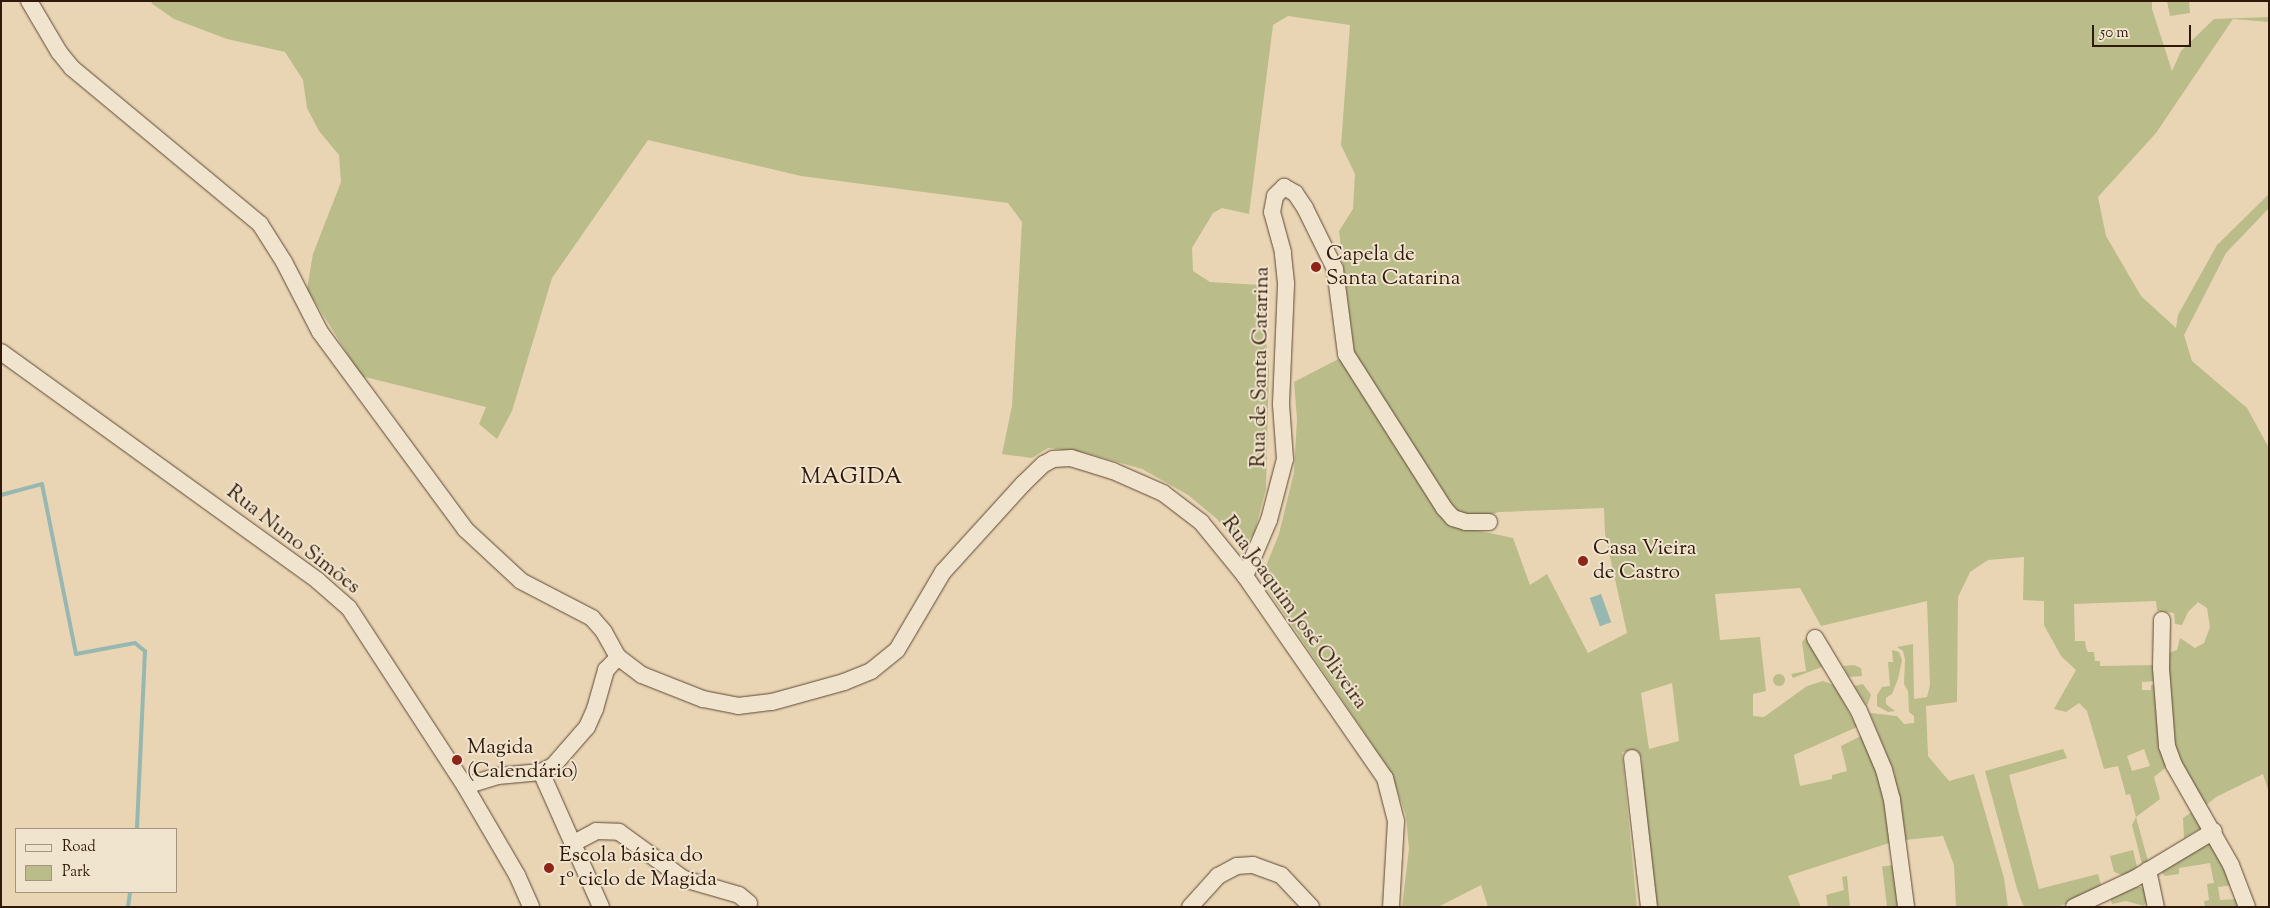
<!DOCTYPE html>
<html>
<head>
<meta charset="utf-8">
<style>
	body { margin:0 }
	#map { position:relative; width:2270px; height:908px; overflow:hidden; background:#e9d5b4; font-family:"Sorts Mill Goudy",serif }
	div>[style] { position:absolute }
	.green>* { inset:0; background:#babc8a; transform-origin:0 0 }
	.round { border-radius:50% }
	.water>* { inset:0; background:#97b8b0; transform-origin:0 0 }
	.stream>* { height:4px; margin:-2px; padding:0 2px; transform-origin:2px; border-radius:2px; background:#97b8b0 }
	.roads { filter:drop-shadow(0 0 1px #5e4834) drop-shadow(0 0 1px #5e4834) }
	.minor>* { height:16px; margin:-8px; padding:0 8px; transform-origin:8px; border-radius:8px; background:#f1e4ce }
	.dots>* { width:14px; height:14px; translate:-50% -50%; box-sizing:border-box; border:2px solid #f1e4ce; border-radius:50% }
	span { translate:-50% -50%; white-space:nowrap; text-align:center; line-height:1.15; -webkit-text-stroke:4px #f1e4ce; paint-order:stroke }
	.poi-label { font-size:21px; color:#30190a }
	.left { translate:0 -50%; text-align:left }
	.street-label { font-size:21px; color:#30190a }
	.neighbourhood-label { font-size:22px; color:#30190a; letter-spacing:1px }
	.frame { position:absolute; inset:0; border:2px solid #30190a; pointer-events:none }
	.legend { position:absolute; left:15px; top:828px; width:162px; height:65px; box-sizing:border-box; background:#f1e4ce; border:1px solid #a49380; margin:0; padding:6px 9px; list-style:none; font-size:15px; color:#30190a }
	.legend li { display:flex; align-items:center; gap:10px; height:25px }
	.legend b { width:25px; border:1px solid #a49380 }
	.scale { position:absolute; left:2092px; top:25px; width:99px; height:22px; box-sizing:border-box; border:2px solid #30190a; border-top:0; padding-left:6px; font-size:15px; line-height:18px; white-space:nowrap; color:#30190a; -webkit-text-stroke:4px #f1e4ce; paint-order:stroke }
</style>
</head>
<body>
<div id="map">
	<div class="green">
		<div style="clip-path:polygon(evenodd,154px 1px,2152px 1px,2152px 9px,2172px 71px,2181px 51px,2214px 19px,2269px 17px,2269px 22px,2233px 19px,2156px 133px,2098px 197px,2106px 236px,2141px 296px,2176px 328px,2178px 315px,2217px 245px,2269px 194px,2269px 208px,2226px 253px,2184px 335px,2192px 361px,2247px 408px,2269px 448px,2269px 793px,2263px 774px,2216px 797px,2205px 806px,2180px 769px,2169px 737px,2169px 653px,2177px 650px,2180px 638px,2195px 648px,2204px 643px,2210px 627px,2207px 608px,2198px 602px,2188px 612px,2182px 625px,2175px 624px,2174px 613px,2157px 611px,2156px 601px,2074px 604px,2075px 641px,2085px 641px,2086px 648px,2088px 652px,2094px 652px,2095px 661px,2100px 661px,2100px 666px,2157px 665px,2157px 681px,2142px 682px,2142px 690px,2151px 690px,2151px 685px,2157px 685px,2160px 751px,2169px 765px,2154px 777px,2160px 799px,2136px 817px,2148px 861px,2142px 864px,2132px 825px,2136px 817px,2130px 794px,2126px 795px,2118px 766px,2104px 769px,2087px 711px,2079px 703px,2066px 712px,2054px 709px,2076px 670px,2061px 656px,2044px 625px,2044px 601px,2023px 600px,2024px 557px,1988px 560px,1970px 572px,1958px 597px,1957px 702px,1926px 706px,1928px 756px,1949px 781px,1974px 774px,2004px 878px,2008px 907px,1956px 907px,1954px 865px,1943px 836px,1905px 840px,1894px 772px,1870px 713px,1897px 716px,1904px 724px,1914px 723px,1914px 716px,1909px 712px,1908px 691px,1904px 684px,1905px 659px,1903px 651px,1897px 647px,1913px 644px,1914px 699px,1927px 697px,1930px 685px,1927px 601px,1821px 626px,1800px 588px,1715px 594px,1720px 640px,1760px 637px,1766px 691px,1753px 694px,1753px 716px,1764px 717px,1807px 686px,1823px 681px,1834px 685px,1857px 727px,1794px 755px,1800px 786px,1832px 779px,1832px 775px,1847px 771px,1841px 746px,1861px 736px,1878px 771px,1892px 842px,1788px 876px,1801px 907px,1657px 907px,1643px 806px,1642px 758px,1634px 750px,1622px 752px,1637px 907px,1488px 907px,1481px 885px,1438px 907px,1402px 907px,1409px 849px,1406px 816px,1391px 772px,1268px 590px,1266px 566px,1279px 534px,1294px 472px,1297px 419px,1294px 382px,1354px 351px,1339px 231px,1353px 209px,1355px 174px,1341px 145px,1350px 25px,1288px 16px,1273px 25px,1249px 214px,1222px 208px,1213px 213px,1192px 248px,1193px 271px,1210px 282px,1260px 285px,1269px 369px,1266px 489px,1254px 534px,1246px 542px,1235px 542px,1217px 519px,1188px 495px,1142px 469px,1086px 453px,1048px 448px,1032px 458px,1002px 454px,1012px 406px,1022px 222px,1008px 203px,801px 176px,648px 140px,552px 278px,512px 411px,497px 439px,479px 424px,486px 407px,361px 376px,307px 289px,313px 254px,341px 182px,339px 155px,319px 131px,307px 108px,303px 80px,285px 52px,227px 39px,174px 19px,151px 3px,154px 1px,1604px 508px,1605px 534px,1627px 633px,1588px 653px,1547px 574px,1530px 585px,1513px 538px,1457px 526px,1499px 512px,1604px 508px,154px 1px,1672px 683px,1679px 741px,1649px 749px,1641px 693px,1672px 683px,154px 1px,2144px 749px,2150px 766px,2132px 771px,2127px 756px,2144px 749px)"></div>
		<div style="clip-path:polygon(2167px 1px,2189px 1px,2190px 13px,2170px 16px)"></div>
		<div style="clip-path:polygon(1807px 637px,1822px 667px,1793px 678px,1791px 674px,1806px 671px,1802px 642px)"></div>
		<div style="clip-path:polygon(1892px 650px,1899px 652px,1902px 660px,1898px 679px,1892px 694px,1886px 698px,1886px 704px,1895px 711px,1888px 712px,1877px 706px,1877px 695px,1882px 687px,1890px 686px,1888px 662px,1893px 662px)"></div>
		<div style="clip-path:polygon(1854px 665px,1861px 668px,1862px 676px,1849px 677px,1843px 666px)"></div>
		<div class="round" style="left:1773px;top:674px;width:12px;height:12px"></div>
		<div style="clip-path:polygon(1863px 684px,1871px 695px,1867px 706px,1854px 686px)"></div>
		<div style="clip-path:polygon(2063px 749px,2067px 758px,2009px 775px,2039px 889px,2098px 874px,2102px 888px,2058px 907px,2027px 907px,2023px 905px,2017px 889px,1985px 771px)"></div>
		<div style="clip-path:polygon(2195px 810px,2203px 827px,2184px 838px,2183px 818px)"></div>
		<div style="clip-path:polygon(2210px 842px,2234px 885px,2218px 887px,2220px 900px,2239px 899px,2242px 907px,2205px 907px,2204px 901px,2209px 900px,2207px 884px,2214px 883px,2210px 863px,2179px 868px,2179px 874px,2165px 876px,2161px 872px)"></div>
		<div style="clip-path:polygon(2133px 850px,2137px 867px,2125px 876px,2114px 872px,2110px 856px)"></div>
		<div style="left:1895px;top:865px;width:42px;height:13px;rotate:83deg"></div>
		<div style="clip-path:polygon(1847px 876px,1850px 907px,1828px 907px,1826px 895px,1844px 890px,1842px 877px)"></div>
		<div style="clip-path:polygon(2135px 886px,2145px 888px,2149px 895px,2144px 906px,2126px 901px,2112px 904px,2110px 897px)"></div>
	</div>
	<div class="water">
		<div style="left:1601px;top:594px;width:30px;height:12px;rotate:70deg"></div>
	</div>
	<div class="stream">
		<div style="left:1px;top:495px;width:42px;rotate:-15deg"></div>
		<div style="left:42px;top:484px;width:173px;rotate:78.7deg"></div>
		<div style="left:76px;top:654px;width:60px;rotate:-10.6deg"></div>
		<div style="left:135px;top:643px;width:13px;rotate:39deg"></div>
		<div style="left:145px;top:651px;width:178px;rotate:92.6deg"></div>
		<div style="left:128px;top:907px;width:15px;rotate:-82deg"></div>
	</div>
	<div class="roads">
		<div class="minor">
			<div style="left:29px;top:1px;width:59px;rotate:59.5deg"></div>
			<div style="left:59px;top:52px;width:21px;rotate:51deg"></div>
			<div style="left:72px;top:68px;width:244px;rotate:39.7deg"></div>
			<div style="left:260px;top:224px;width:45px;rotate:57.7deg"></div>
			<div style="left:284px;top:262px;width:79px;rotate:62.8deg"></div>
			<div style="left:320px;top:332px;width:245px;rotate:53.6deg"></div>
			<div style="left:465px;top:529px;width:76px;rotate:42.9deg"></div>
			<div style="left:521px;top:581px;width:80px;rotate:27.5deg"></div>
			<div style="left:592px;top:618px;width:18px;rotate:49deg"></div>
			<div style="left:604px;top:632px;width:29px;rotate:61deg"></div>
			<div style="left:1px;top:352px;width:391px;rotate:35.8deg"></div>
			<div style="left:318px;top:581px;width:41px;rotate:41.1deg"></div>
			<div style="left:349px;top:608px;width:212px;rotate:56.9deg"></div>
			<div style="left:465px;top:786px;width:103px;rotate:59.7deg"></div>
			<div style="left:517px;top:875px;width:35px;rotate:66deg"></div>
			<div style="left:1245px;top:576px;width:61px;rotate:-66.8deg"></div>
			<div style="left:1269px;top:520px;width:63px;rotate:-75.3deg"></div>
			<div style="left:1285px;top:459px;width:55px;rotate:-94.2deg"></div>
			<div style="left:1281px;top:404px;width:121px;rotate:-87.6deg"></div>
			<div style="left:1286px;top:283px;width:31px;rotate:-96deg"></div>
			<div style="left:1283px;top:252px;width:41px;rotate:-105.4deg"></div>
			<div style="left:1272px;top:212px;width:16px;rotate:-79deg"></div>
			<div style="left:1275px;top:196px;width:13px;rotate:-45deg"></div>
			<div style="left:1284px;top:187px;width:13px;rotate:29deg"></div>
			<div style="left:1295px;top:193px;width:18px;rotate:56deg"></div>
			<div style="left:1305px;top:208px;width:68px;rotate:63.8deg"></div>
			<div style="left:1335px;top:269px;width:86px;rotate:82.6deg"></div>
			<div style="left:1346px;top:354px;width:183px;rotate:57.5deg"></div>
			<div style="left:1444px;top:508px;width:13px;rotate:48deg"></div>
			<div style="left:1453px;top:518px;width:14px;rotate:17deg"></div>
			<div style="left:1466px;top:522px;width:23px"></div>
			<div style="left:2162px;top:620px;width:48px;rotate:91.2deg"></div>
			<div style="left:2161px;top:668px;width:78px;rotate:85.6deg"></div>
			<div style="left:2167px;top:746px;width:20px;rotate:70deg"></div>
			<div style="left:2174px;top:765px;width:115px;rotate:60.3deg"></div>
			<div style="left:2231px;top:865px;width:45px;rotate:69.1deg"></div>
			<div style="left:1815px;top:638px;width:85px;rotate:58.9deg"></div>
			<div style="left:1859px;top:711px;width:64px;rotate:67deg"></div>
			<div style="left:1884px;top:770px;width:31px;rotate:75deg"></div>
			<div style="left:1892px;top:800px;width:108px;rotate:82.5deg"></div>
			<div style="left:1632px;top:758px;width:150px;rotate:83.5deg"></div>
			<div style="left:541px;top:772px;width:148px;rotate:66deg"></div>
			<div style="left:465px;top:786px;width:34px;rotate:-17deg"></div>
			<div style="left:498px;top:776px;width:43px;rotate:-5.3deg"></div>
			<div style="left:541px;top:772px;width:13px;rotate:-27deg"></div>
			<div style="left:553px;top:766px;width:52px;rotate:-48.9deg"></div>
			<div style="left:587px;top:727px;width:20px;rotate:-66deg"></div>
			<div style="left:595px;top:709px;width:41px;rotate:-74.2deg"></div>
			<div style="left:606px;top:670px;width:18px;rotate:-47deg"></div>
			<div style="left:618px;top:657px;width:30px;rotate:37deg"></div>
			<div style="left:642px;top:675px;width:66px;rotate:21.5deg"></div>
			<div style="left:703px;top:699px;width:36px;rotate:11deg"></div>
			<div style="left:738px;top:706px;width:34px;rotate:-7deg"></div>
			<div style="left:772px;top:702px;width:75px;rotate:-15.5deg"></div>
			<div style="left:844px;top:682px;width:29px;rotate:-22deg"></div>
			<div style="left:871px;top:671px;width:33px;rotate:-39deg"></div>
			<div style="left:897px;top:650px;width:91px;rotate:-59.5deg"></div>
			<div style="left:943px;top:572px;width:119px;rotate:-47.7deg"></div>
			<div style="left:1023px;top:484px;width:29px;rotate:-44deg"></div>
			<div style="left:1044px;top:464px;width:10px;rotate:-29deg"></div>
			<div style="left:1053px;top:459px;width:18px;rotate:-3deg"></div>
			<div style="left:1071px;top:458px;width:44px;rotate:17.2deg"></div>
			<div style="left:1113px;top:471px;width:55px;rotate:23.7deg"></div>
			<div style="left:1163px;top:493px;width:48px;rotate:37.3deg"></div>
			<div style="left:1201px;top:522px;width:70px;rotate:50.8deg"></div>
			<div style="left:1245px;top:576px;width:246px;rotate:55.3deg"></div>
			<div style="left:1385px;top:778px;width:44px;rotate:75.7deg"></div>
			<div style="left:1396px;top:821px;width:86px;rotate:93.3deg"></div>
			<div style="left:572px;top:844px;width:27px;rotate:-28deg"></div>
			<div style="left:596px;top:831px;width:23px;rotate:2deg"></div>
			<div style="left:619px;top:832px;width:80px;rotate:35.9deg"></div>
			<div style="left:684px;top:879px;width:57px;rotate:16.2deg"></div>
			<div style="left:739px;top:895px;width:13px;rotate:39deg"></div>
			<div style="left:2148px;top:870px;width:38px;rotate:78deg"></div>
			<div style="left:1190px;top:907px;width:42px;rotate:-47.9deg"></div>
			<div style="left:1218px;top:876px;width:21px;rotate:-28deg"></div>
			<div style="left:1237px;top:866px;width:16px;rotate:-4deg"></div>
			<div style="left:1253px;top:865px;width:30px;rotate:20deg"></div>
			<div style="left:1281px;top:875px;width:44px;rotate:46.8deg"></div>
			<div style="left:2074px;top:907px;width:66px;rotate:-25deg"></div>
			<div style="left:2134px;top:879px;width:93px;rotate:-31deg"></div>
		</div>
	</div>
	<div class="dots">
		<div style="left:1316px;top:267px;background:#8f2418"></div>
		<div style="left:1583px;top:561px;background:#8f2418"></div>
		<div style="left:457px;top:760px;background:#8f2418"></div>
		<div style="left:549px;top:868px;background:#8f2418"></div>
	</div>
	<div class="poi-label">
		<span class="left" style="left:1326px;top:267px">Capela de<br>Santa Catarina</span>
		<span class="left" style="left:1593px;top:561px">Casa Vieira<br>de Castro</span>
		<span class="left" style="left:467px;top:760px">Magida<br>(Calendário)</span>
		<span class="left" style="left:559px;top:868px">Escola básica do<br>1º ciclo de Magida</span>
	</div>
	<div class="street-label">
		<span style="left:1261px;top:367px;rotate:-89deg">Rua de Santa Catarina</span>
		<span style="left:293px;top:540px;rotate:38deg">Rua Nuno Simões</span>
		<span style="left:1294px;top:613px;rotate:54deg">Rua Joaquim José Oliveira</span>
	</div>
	<div class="neighbourhood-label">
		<span style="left:852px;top:479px">MAGIDA</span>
	</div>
	<div class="frame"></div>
	<ul class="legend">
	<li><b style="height:6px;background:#f1e4ce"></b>Road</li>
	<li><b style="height:14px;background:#babc8a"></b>Park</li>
	</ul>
	<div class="scale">50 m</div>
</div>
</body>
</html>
